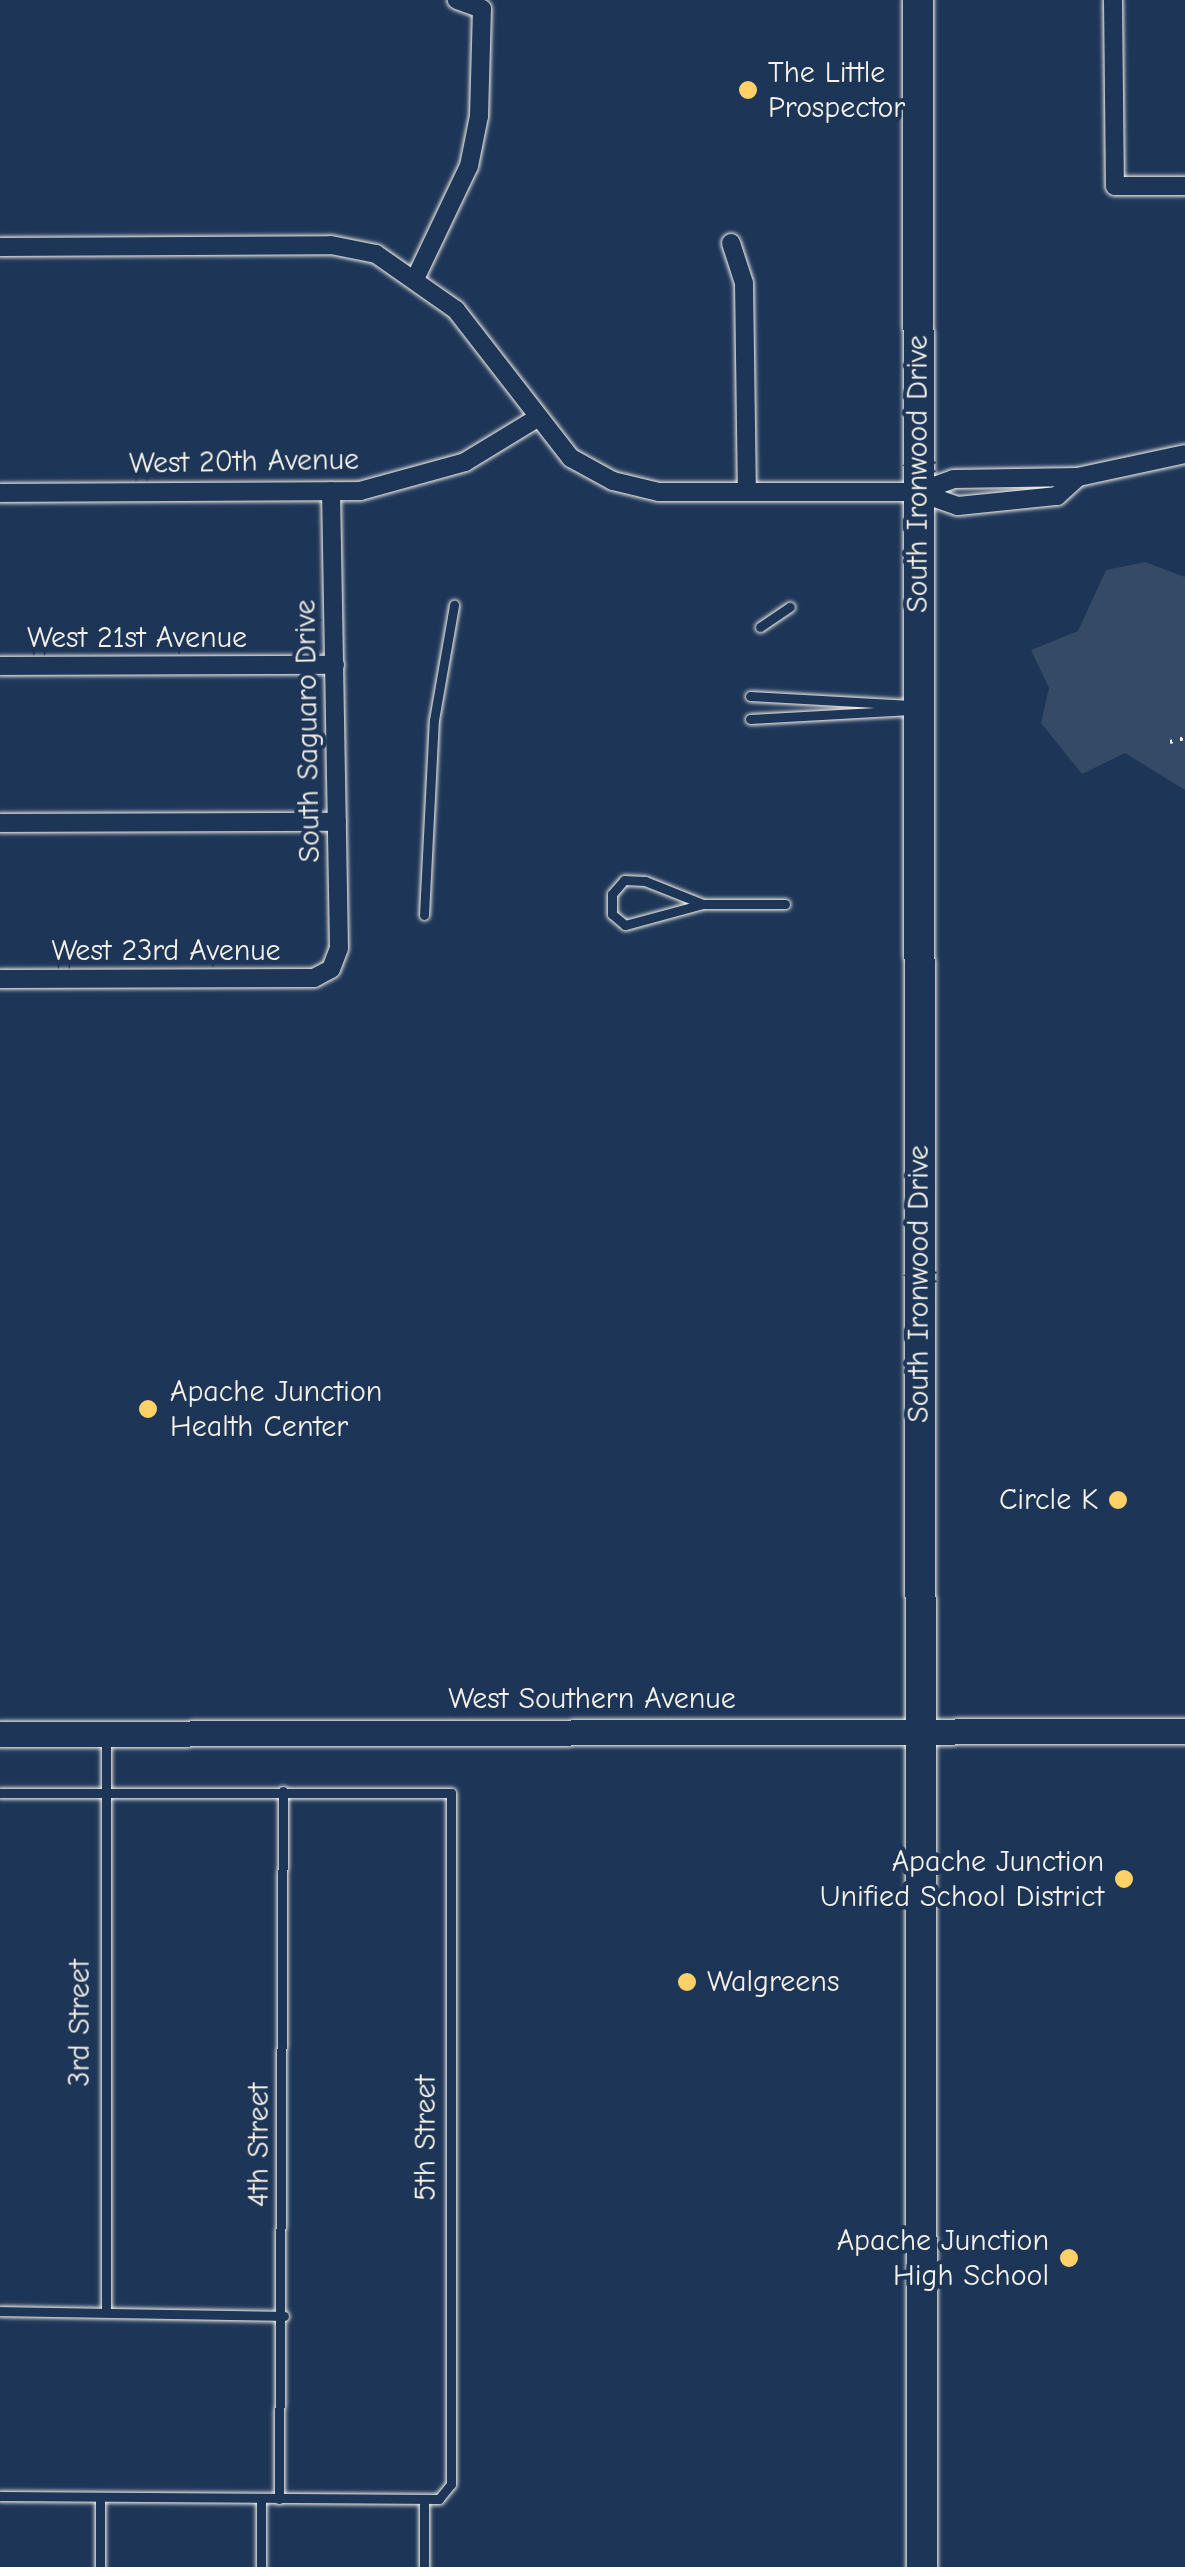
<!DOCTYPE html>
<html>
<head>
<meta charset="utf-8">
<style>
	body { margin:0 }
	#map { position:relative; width:1185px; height:2567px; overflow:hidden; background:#1d3557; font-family:"Comic Neue",sans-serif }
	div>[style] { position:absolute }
	.green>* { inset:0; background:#354a67 }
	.path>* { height:4px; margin-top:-2px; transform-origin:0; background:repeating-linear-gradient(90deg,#f4f1e8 0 2.5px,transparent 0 10.5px) }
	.roads { filter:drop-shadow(0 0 2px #f4f1e8) drop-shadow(0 0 2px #f4f1e8) }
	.lane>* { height:9px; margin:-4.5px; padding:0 4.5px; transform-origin:4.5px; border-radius:4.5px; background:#1d3557 }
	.street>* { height:18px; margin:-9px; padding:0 9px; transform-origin:9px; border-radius:9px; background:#1d3557 }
	.secondary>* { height:25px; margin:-12.5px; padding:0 12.5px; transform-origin:12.5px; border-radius:12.5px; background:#1d3557 }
	.primary>* { height:30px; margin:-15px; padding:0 15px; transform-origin:15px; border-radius:15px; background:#1d3557 }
	.dots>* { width:28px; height:28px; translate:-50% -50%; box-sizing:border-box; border:5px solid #1d3557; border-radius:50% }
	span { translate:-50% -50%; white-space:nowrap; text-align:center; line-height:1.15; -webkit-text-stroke:8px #1d3557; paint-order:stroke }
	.poi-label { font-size:30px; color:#f4f1e8 }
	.left { translate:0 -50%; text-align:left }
	.right { translate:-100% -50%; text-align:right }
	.street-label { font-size:30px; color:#f4f1e8 }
</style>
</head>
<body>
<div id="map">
	<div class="green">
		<div style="clip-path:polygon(1145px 562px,1185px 577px,1185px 790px,1125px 753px,1082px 774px,1041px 723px,1049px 688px,1031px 650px,1078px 631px,1106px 570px)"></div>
	</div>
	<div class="path">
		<div style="left:1170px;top:742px;width:16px;rotate:-15deg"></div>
	</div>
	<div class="roads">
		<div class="lane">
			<div style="left:760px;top:627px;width:36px;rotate:-34deg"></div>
			<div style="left:750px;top:696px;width:161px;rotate:3.2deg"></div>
			<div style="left:750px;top:719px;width:161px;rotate:-3.2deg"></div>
			<div style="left:703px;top:904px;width:81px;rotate:164.9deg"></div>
			<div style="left:625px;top:925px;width:17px;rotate:-140deg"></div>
			<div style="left:612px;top:914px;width:20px;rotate:-90deg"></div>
			<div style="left:612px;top:894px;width:18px;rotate:-49deg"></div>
			<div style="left:624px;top:880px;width:21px;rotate:3deg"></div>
			<div style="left:645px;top:881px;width:62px;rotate:21.6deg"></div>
			<div style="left:703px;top:904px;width:82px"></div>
			<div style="left:424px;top:915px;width:195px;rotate:-87.1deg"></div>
			<div style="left:434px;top:720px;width:117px;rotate:-80.1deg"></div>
			<div style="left:106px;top:1735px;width:577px;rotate:90deg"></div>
			<div style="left:0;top:1793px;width:451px"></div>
			<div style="left:451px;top:1793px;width:691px;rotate:90deg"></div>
			<div style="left:451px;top:2484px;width:19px;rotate:129deg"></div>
			<div style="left:439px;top:2499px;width:439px;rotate:-179.6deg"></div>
			<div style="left:0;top:2311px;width:284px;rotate:1deg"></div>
			<div style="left:261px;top:2499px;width:68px;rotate:90deg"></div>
			<div style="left:279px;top:2499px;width:708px;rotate:-89.68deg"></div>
			<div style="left:424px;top:2499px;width:68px;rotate:90deg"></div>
			<div style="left:100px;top:2567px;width:69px;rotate:-90deg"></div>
		</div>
		<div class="street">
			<div style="left:1113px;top:0;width:186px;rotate:89.4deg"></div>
			<div style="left:1115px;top:186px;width:70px"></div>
			<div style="left:731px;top:243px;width:42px;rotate:72deg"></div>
			<div style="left:744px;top:283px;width:208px;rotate:89.2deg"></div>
			<div style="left:0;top:247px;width:331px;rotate:-0.3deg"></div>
			<div style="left:331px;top:245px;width:46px;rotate:11.3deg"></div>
			<div style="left:376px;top:254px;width:98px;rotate:35deg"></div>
			<div style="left:456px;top:310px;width:187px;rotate:52.2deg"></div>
			<div style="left:571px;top:458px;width:48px;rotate:28.7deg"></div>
			<div style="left:613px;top:481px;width:47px;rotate:13.4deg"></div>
			<div style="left:659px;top:492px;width:259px"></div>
			<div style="left:918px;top:492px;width:42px;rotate:19.3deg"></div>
			<div style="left:958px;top:506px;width:100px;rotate:-5.8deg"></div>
			<div style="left:1057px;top:496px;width:28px;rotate:-42deg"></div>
			<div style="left:416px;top:277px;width:123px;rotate:-64.5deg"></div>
			<div style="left:469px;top:166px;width:51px;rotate:-78.7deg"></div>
			<div style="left:479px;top:116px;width:107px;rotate:-88.4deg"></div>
			<div style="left:482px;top:9px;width:27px;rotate:-160deg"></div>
			<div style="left:918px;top:492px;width:38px;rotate:-20deg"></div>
			<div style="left:954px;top:479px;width:124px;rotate:-0.9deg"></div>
			<div style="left:1078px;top:477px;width:109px;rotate:-12.1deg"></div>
			<div style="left:0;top:493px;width:360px;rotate:-0.3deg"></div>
			<div style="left:360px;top:491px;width:109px;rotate:-15.4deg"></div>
			<div style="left:465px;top:462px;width:81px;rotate:-31.3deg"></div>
			<div style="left:0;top:666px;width:335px;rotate:-0.2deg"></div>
			<div style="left:0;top:823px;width:337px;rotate:-0.2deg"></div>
			<div style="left:0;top:979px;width:314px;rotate:-0.2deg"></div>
			<div style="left:314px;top:978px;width:19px;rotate:-28deg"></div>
			<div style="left:331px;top:969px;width:22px;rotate:-69deg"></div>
			<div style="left:339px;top:948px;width:457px;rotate:-91deg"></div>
		</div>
		<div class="secondary">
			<div style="left:0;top:1734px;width:1185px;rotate:-0.15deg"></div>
		</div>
		<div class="primary">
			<div style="left:918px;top:0;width:2567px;rotate:89.91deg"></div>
		</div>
	</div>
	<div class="dots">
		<div style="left:748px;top:90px;background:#ffd166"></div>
		<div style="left:148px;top:1409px;background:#ffd166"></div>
		<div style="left:1118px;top:1500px;background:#ffd166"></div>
		<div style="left:1124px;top:1879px;background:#ffd166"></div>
		<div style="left:687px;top:1982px;background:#ffd166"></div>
		<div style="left:1069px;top:2258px;background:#ffd166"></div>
	</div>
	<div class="poi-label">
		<span class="left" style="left:768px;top:90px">The Little<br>Prospector</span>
		<span class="left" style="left:170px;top:1409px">Apache Junction<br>Health Center</span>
		<span class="right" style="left:1098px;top:1500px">Circle K</span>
		<span class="right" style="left:1104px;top:1879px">Apache Junction<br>Unified School District</span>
		<span class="left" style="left:707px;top:1982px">Walgreens</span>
		<span class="right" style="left:1049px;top:2258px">Apache Junction<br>High School</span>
	</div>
	<div class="street-label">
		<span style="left:244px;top:462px;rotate:-1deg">West 20th Avenue</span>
		<span style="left:918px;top:474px;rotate:-90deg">South Ironwood Drive</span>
		<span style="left:137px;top:638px">West 21st Avenue</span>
		<span style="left:308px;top:731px;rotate:-91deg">South Saguaro Drive</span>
		<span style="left:166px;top:951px">West 23rd Avenue</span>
		<span style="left:919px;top:1284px;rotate:-90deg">South Ironwood Drive</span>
		<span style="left:592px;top:1699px">West Southern Avenue</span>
		<span style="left:80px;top:2023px;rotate:-90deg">3rd Street</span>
		<span style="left:426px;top:2138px;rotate:-90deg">5th Street</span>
		<span style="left:259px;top:2145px;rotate:-90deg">4th Street</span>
	</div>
</div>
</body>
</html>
